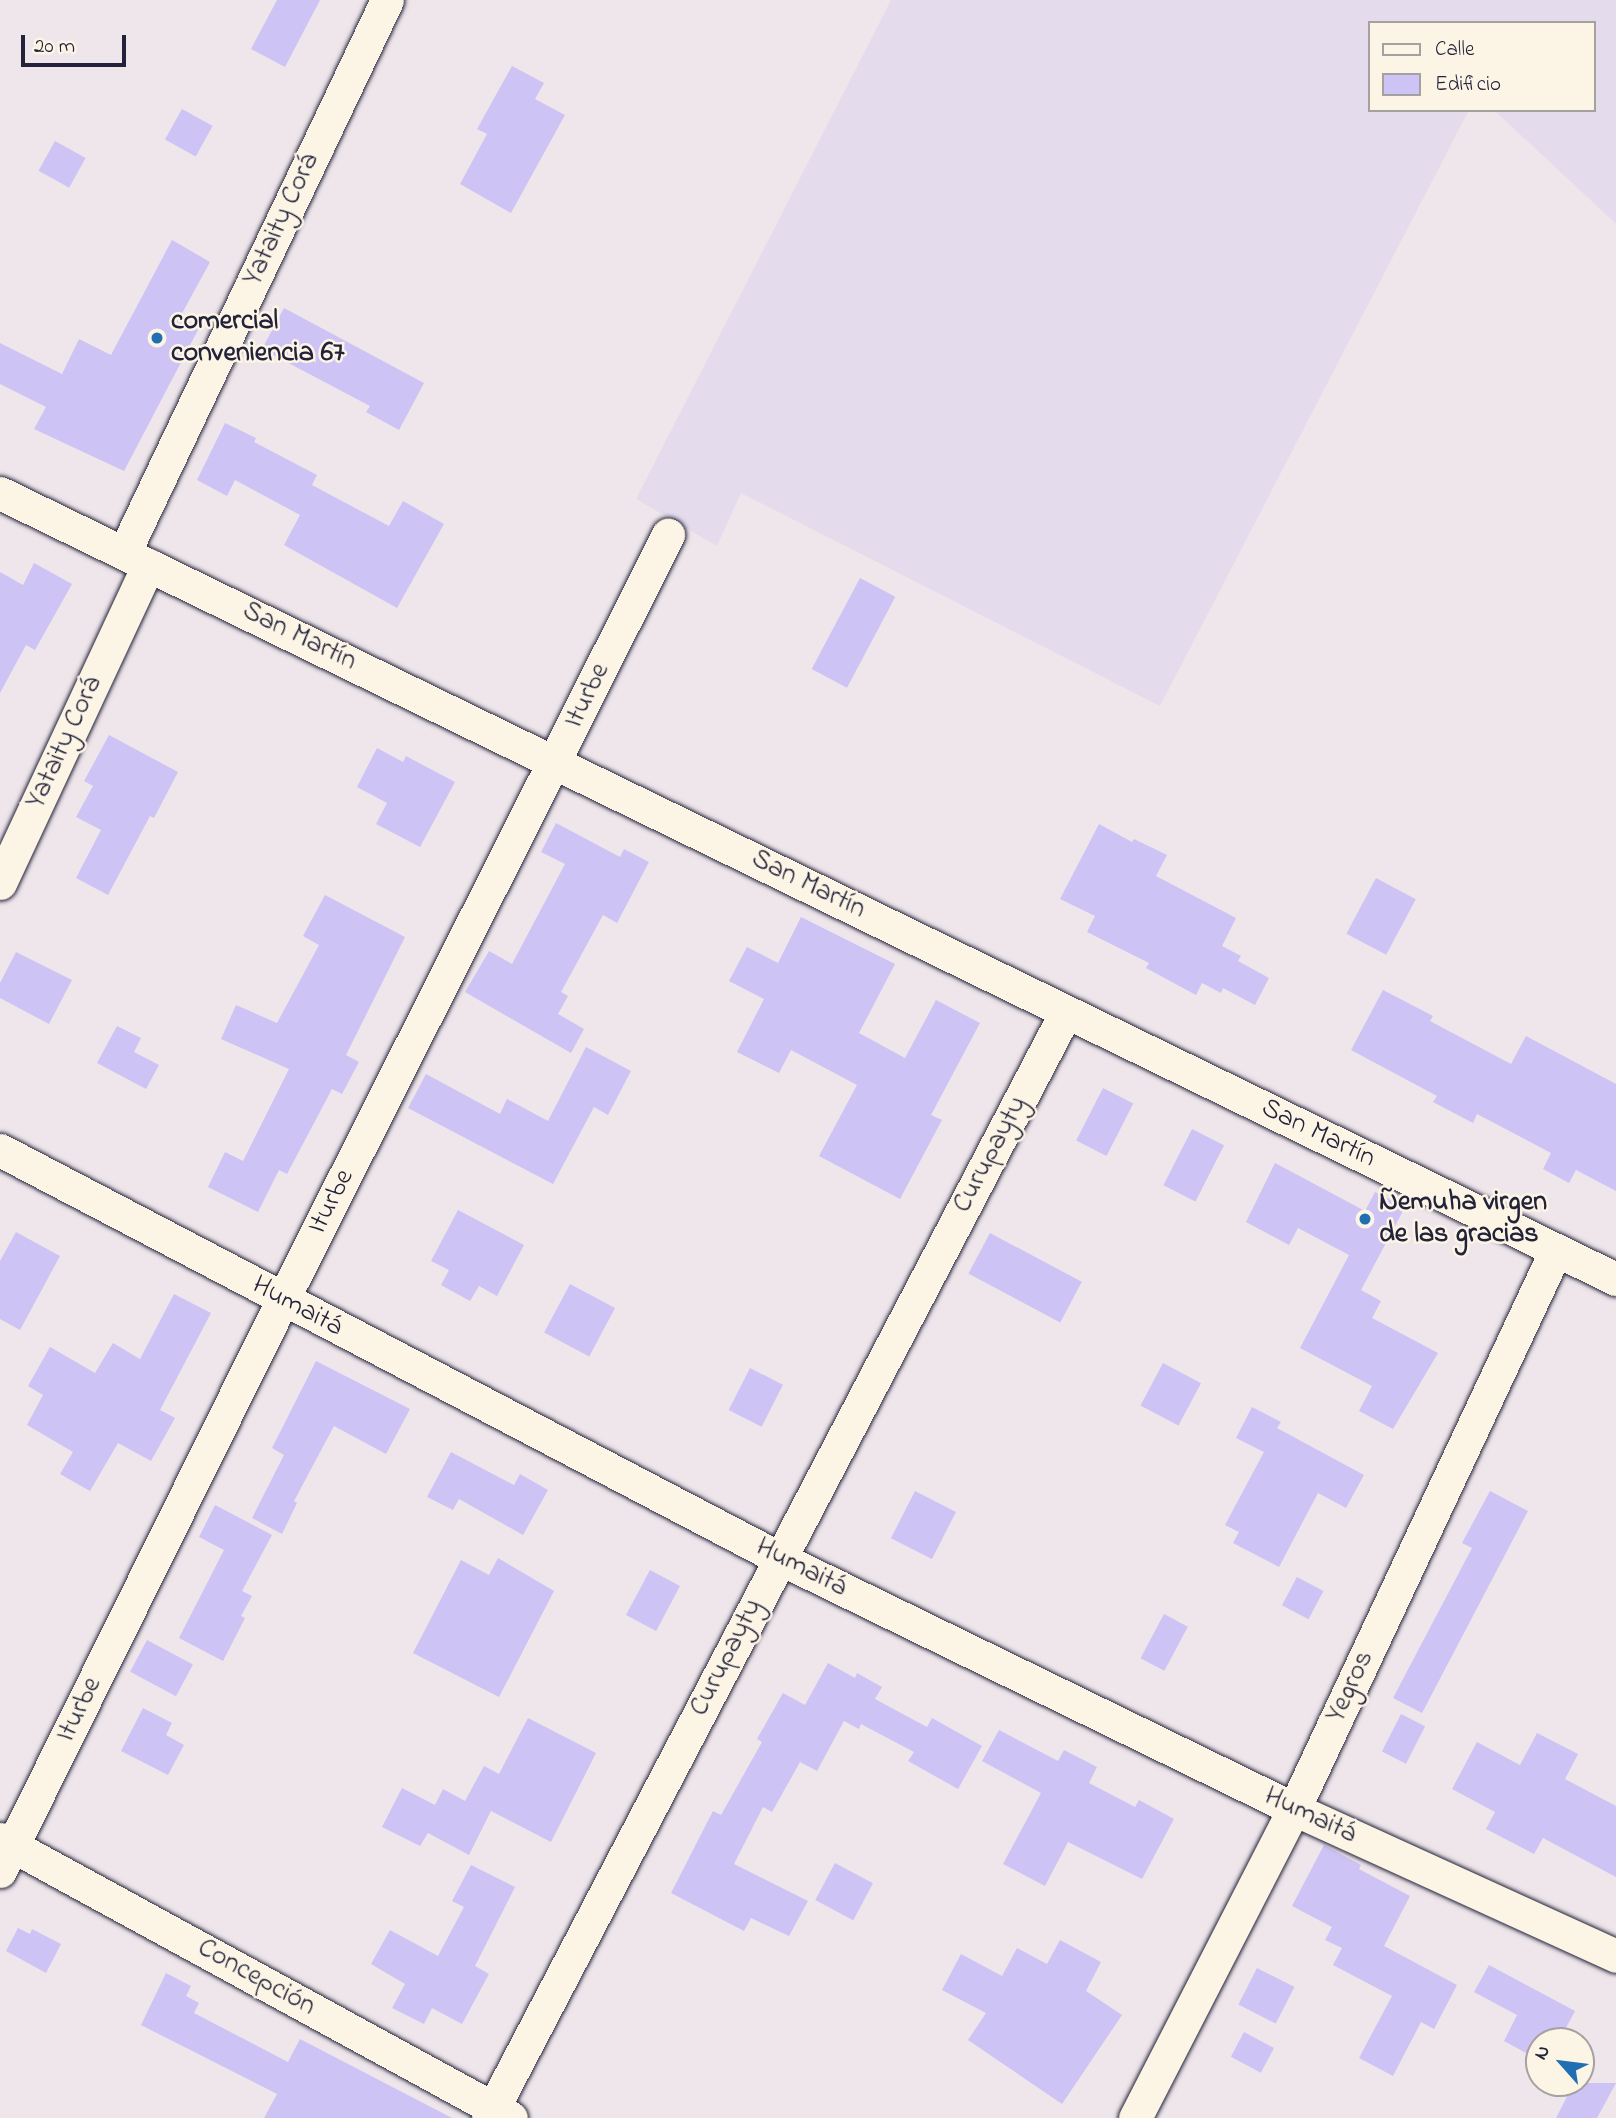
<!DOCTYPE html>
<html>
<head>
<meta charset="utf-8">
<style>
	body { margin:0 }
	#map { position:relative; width:1616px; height:2118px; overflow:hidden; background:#eee6ea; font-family:"Indie Flower",sans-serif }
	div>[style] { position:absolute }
	.built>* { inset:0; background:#e4dced }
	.building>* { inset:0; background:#cec3f5; transform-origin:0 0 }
	.roads { filter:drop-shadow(0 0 2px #22223b) drop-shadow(0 0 2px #22223b) }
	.street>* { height:33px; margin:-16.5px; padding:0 16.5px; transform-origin:16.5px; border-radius:16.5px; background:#fcf5e5 }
	.dots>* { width:19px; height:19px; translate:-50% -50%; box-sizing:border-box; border:4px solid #fcf5e5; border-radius:50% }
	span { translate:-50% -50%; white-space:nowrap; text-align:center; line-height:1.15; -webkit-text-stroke:5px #fcf5e5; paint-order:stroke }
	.street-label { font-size:28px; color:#22223b }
	.poi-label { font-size:28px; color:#22223b; font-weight:700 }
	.left { translate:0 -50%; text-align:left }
	.legend { position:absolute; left:1368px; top:21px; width:228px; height:91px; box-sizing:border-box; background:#fcf5e5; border:2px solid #a5a1a1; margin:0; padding:9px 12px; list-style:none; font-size:21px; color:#22223b }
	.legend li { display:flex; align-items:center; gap:14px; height:35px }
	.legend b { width:35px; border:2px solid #a5a1a1 }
	.north { position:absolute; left:1525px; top:2027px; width:70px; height:70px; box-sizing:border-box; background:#fcf5e5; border:2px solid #a5a1a1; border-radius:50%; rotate:298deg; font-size:19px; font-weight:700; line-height:28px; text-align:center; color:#22223b }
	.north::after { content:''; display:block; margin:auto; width:24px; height:32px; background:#1f6fb2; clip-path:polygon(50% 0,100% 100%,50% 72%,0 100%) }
	.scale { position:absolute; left:21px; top:35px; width:105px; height:32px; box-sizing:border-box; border:4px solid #22223b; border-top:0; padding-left:9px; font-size:21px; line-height:24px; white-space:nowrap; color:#22223b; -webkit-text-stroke:5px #fcf5e5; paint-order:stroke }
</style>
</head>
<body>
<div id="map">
	<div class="built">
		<div style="clip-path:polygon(891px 0,1616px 0,1616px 224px,1494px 110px,1593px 110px,1593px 23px,1369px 23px,1369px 110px,1469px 110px,1160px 706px,741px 493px,717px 546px,636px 499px)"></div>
	</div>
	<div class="building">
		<div style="clip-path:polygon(277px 0,320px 0,285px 67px,251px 49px)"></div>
		<div style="clip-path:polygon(512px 66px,544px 83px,535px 99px,565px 115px,511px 213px,460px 184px,487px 134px,477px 129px)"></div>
		<div style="left:182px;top:109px;width:35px;height:35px;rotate:29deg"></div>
		<div style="left:55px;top:141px;width:35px;height:34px;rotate:29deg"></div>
		<div style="clip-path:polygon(172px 240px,210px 262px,180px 317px,199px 328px,124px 471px,34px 429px,46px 407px,0 384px,0 343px,62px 374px,79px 339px,111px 355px)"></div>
		<div style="clip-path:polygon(284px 308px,424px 383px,399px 430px,366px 412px,370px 406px,262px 349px)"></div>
		<div style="clip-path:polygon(225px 423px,256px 438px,254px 442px,317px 475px,312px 485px,389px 526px,403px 501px,444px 524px,397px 608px,284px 545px,300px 515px,235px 480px,227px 496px,197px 480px)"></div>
		<div style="clip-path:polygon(34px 563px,72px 584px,35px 650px,26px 645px,0 693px,0 572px,23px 585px)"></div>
		<div style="left:860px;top:578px;width:40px;height:103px;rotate:28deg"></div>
		<div style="clip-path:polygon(109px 735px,178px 772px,154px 818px,150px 816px,108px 895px,76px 878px,101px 830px,76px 817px,93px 786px,84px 781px)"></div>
		<div style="clip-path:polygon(377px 748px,403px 762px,406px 756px,455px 782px,420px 847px,376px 824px,387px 803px,357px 787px)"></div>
		<div style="clip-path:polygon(556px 823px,620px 857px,624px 849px,649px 862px,617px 923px,603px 915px,561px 992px,568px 996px,558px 1014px,584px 1029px,571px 1053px,465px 992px,489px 951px,512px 964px,565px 864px,541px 852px)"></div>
		<div style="clip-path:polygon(1099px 824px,1132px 842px,1134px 839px,1167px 855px,1156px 876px,1236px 918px,1222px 946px,1241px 956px,1238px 961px,1269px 978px,1255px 1005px,1223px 988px,1221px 993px,1202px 983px,1196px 995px,1146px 968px,1149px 963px,1087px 932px,1095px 916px,1060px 899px)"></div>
		<div style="left:1376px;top:878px;width:45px;height:63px;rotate:28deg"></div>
		<div style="clip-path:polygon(325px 895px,405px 937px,346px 1055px,359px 1062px,342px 1094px,332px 1089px,287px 1174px,279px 1170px,258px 1212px,208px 1187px,225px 1152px,243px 1161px,289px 1069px,221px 1039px,236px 1005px,277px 1023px,319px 945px,303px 936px)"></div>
		<div style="clip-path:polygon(801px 917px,895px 964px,859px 1033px,905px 1058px,936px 1000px,980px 1023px,931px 1115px,942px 1120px,900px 1199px,819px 1156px,857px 1085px,791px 1050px,779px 1073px,737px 1052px,764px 999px,729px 981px,747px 947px,778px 963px)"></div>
		<div style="clip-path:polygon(16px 952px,72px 980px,49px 1024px,0 998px,0 983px)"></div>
		<div style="clip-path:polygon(1383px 990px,1433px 1016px,1430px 1021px,1511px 1064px,1526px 1036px,1616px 1084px,1616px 1191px,1576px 1170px,1569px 1183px,1543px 1169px,1551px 1153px,1477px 1114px,1473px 1123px,1433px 1102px,1437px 1096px,1351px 1050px)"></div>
		<div style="clip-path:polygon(117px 1026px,141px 1038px,134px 1052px,159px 1065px,146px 1089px,97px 1063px)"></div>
		<div style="clip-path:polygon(586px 1047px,631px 1071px,608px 1115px,594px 1107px,553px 1184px,408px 1108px,426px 1074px,500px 1114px,507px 1099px,548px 1121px)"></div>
		<div style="left:1103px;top:1088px;width:34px;height:59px;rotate:27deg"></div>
		<div style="left:1192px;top:1129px;width:36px;height:63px;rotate:27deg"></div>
		<div style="clip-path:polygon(1275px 1163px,1365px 1211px,1375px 1192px,1405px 1207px,1361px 1290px,1381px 1301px,1372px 1318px,1438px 1353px,1393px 1429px,1359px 1411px,1372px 1386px,1300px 1348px,1349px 1255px,1298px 1228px,1289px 1245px,1246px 1222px)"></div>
		<div style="clip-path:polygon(458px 1210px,524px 1245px,497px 1296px,479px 1286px,470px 1301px,441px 1285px,449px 1270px,431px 1261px)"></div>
		<div style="clip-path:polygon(16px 1232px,60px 1256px,20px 1330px,0 1319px,0 1261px)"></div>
		<div style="left:990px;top:1233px;width:104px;height:46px;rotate:28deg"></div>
		<div style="left:570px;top:1284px;width:51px;height:55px;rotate:28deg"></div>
		<div style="clip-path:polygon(174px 1294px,211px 1313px,160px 1410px,175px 1418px,151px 1461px,118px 1443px,90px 1491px,60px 1474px,73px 1452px,27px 1425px,43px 1395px,28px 1386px,50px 1347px,95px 1373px,113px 1343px,140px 1359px)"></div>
		<div style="clip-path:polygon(316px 1361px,410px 1409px,386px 1454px,334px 1426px,294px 1501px,297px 1503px,282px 1534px,252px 1518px,284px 1455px,272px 1448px)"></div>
		<div style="left:1163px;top:1363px;width:43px;height:48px;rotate:28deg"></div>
		<div style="left:750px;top:1368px;width:37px;height:47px;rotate:27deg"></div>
		<div style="clip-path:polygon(1252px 1407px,1281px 1422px,1277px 1428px,1364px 1475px,1346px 1508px,1318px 1493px,1279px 1567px,1233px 1543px,1239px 1532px,1225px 1525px,1264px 1452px,1236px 1438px)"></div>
		<div style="clip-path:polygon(451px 1452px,514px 1485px,520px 1474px,548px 1490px,523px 1535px,459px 1499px,453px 1510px,427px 1497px)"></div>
		<div style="left:915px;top:1491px;width:46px;height:53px;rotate:27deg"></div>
		<div style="clip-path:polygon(1490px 1491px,1528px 1511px,1422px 1713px,1393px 1698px,1472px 1548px,1462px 1543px)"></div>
		<div style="clip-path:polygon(215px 1505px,272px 1535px,242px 1591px,252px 1596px,241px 1616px,245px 1618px,223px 1661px,179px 1638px,224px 1550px,199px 1537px)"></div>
		<div style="clip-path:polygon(498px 1558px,554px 1591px,499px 1697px,413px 1653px,461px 1560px,489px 1575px)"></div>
		<div style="left:650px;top:1570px;width:34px;height:51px;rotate:28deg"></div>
		<div style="left:1297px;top:1577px;width:30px;height:32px;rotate:28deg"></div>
		<div style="left:1164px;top:1614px;width:27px;height:50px;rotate:28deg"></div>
		<div style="left:147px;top:1640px;width:52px;height:36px;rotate:28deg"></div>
		<div style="clip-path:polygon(828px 1663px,855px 1678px,857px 1673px,882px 1687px,875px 1699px,927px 1727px,932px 1718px,982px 1746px,958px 1789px,908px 1761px,914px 1752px,861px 1724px,859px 1729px,844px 1721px,817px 1771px,800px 1762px,772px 1812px,763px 1807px,734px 1864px,808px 1901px,789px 1936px,751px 1918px,744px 1931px,671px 1893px,713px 1811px,721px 1815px,762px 1742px,757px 1739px,783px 1693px,805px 1705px)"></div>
		<div style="clip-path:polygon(143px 1708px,172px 1723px,166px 1735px,184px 1745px,168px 1775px,121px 1751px)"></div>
		<div style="left:1401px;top:1714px;width:27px;height:42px;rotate:27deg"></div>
		<div style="clip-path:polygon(528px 1718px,596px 1753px,551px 1842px,491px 1811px,469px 1855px,428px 1833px,420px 1846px,382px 1827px,402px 1788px,435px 1805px,443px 1789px,465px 1801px,484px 1766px,499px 1774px)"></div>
		<div style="clip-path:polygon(999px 1730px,1058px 1761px,1064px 1750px,1097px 1767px,1089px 1783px,1135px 1807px,1139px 1800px,1174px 1819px,1142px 1879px,1068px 1842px,1045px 1886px,1003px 1864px,1041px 1793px,982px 1761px)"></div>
		<div style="clip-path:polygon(1537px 1733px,1578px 1754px,1565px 1779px,1616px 1806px,1616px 1877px,1543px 1838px,1534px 1854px,1486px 1829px,1495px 1812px,1452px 1789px,1477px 1742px,1520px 1765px)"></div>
		<div style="clip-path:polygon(1324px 1845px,1361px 1865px,1359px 1869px,1410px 1896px,1384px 1946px,1457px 1985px,1434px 2029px,1421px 2022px,1393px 2076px,1359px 2058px,1392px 1996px,1333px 1965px,1342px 1948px,1325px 1940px,1332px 1927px,1292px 1906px)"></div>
		<div style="left:835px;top:1863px;width:43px;height:42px;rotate:28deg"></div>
		<div style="clip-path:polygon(471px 1865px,515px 1887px,475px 1966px,489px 1974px,462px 2024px,432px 2008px,424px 2024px,392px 2008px,405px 1984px,371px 1964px,390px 1930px,438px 1956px,464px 1907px,452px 1901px)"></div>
		<div style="clip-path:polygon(18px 1928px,30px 1934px,32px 1929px,61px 1944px,46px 1973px,6px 1951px)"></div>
		<div style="clip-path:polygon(1060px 1940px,1101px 1962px,1086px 1991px,1122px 2015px,1062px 2104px,968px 2040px,986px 2013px,942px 1990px,961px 1954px,1002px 1976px,1017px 1948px,1047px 1964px)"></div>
		<div style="clip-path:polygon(1489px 1965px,1575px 2011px,1559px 2041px,1539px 2041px,1539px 2060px,1504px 2041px,1517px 2015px,1474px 1992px)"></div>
		<div style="left:1257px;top:1968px;width:42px;height:41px;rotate:27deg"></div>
		<div style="clip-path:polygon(166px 1973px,191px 1986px,186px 1996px,199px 2003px,194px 2013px,288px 2062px,300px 2039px,452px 2118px,264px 2118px,277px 2094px,141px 2025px)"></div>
		<div style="left:1244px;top:2032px;width:34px;height:28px;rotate:28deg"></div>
		<div style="clip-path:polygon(1574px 2083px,1616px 2083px,1597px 2118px,1556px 2118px)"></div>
	</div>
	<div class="roads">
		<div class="street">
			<div style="left:0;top:493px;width:1797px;rotate:25.94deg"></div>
			<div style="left:124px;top:553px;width:612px;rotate:-64.56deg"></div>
			<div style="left:0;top:883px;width:351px;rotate:-65deg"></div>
			<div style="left:0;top:1150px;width:879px;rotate:27.64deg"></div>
			<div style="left:779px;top:1558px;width:573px;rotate:25.98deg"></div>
			<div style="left:1294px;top:1809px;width:354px;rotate:24.5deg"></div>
			<div style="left:0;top:1839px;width:582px;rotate:28.63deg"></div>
			<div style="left:0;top:1871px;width:638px;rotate:-63.68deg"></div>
			<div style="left:283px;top:1299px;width:856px;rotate:-63.26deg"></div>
			<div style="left:488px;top:2118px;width:1248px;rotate:-62.41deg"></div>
			<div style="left:1135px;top:2118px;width:348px;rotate:-62.8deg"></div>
			<div style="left:1294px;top:1809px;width:617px;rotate:-64.89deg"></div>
		</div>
	</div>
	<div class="dots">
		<div style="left:157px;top:338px;background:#1f6fb2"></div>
		<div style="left:1365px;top:1219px;background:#1f6fb2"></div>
	</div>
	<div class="street-label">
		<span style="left:282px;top:220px;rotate:-65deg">Yataity Corá</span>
		<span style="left:299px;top:637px;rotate:26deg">San Martín</span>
		<span style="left:588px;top:696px;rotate:-64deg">Iturbe</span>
		<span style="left:65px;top:743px;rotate:-65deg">Yataity Corá</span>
		<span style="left:808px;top:885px;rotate:26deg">San Martín</span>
		<span style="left:1318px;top:1134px;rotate:26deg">San Martín</span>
		<span style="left:991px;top:1155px;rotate:-62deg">Curupayty</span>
		<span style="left:332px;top:1202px;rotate:-63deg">Iturbe</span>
		<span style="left:297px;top:1307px;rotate:28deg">Humaitá</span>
		<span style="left:801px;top:1568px;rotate:27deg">Humaitá</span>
		<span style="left:727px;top:1658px;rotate:-63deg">Curupayty</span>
		<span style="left:1351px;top:1687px;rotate:-65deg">Yegros</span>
		<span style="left:80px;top:1710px;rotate:-64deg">Iturbe</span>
		<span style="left:1310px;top:1816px;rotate:25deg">Humaitá</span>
		<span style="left:256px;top:1978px;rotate:29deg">Concepción</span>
	</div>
	<div class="poi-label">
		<span class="left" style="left:171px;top:338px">comercial<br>conveniencia 67</span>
		<span class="left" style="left:1379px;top:1219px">Ñemuha virgen<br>de las gracias</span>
	</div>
	<ul class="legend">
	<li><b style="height:9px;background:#fcf5e5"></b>Calle</li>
	<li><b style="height:19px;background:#cec3f5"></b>Edificio</li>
	</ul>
	<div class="north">N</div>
	<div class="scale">20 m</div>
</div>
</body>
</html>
